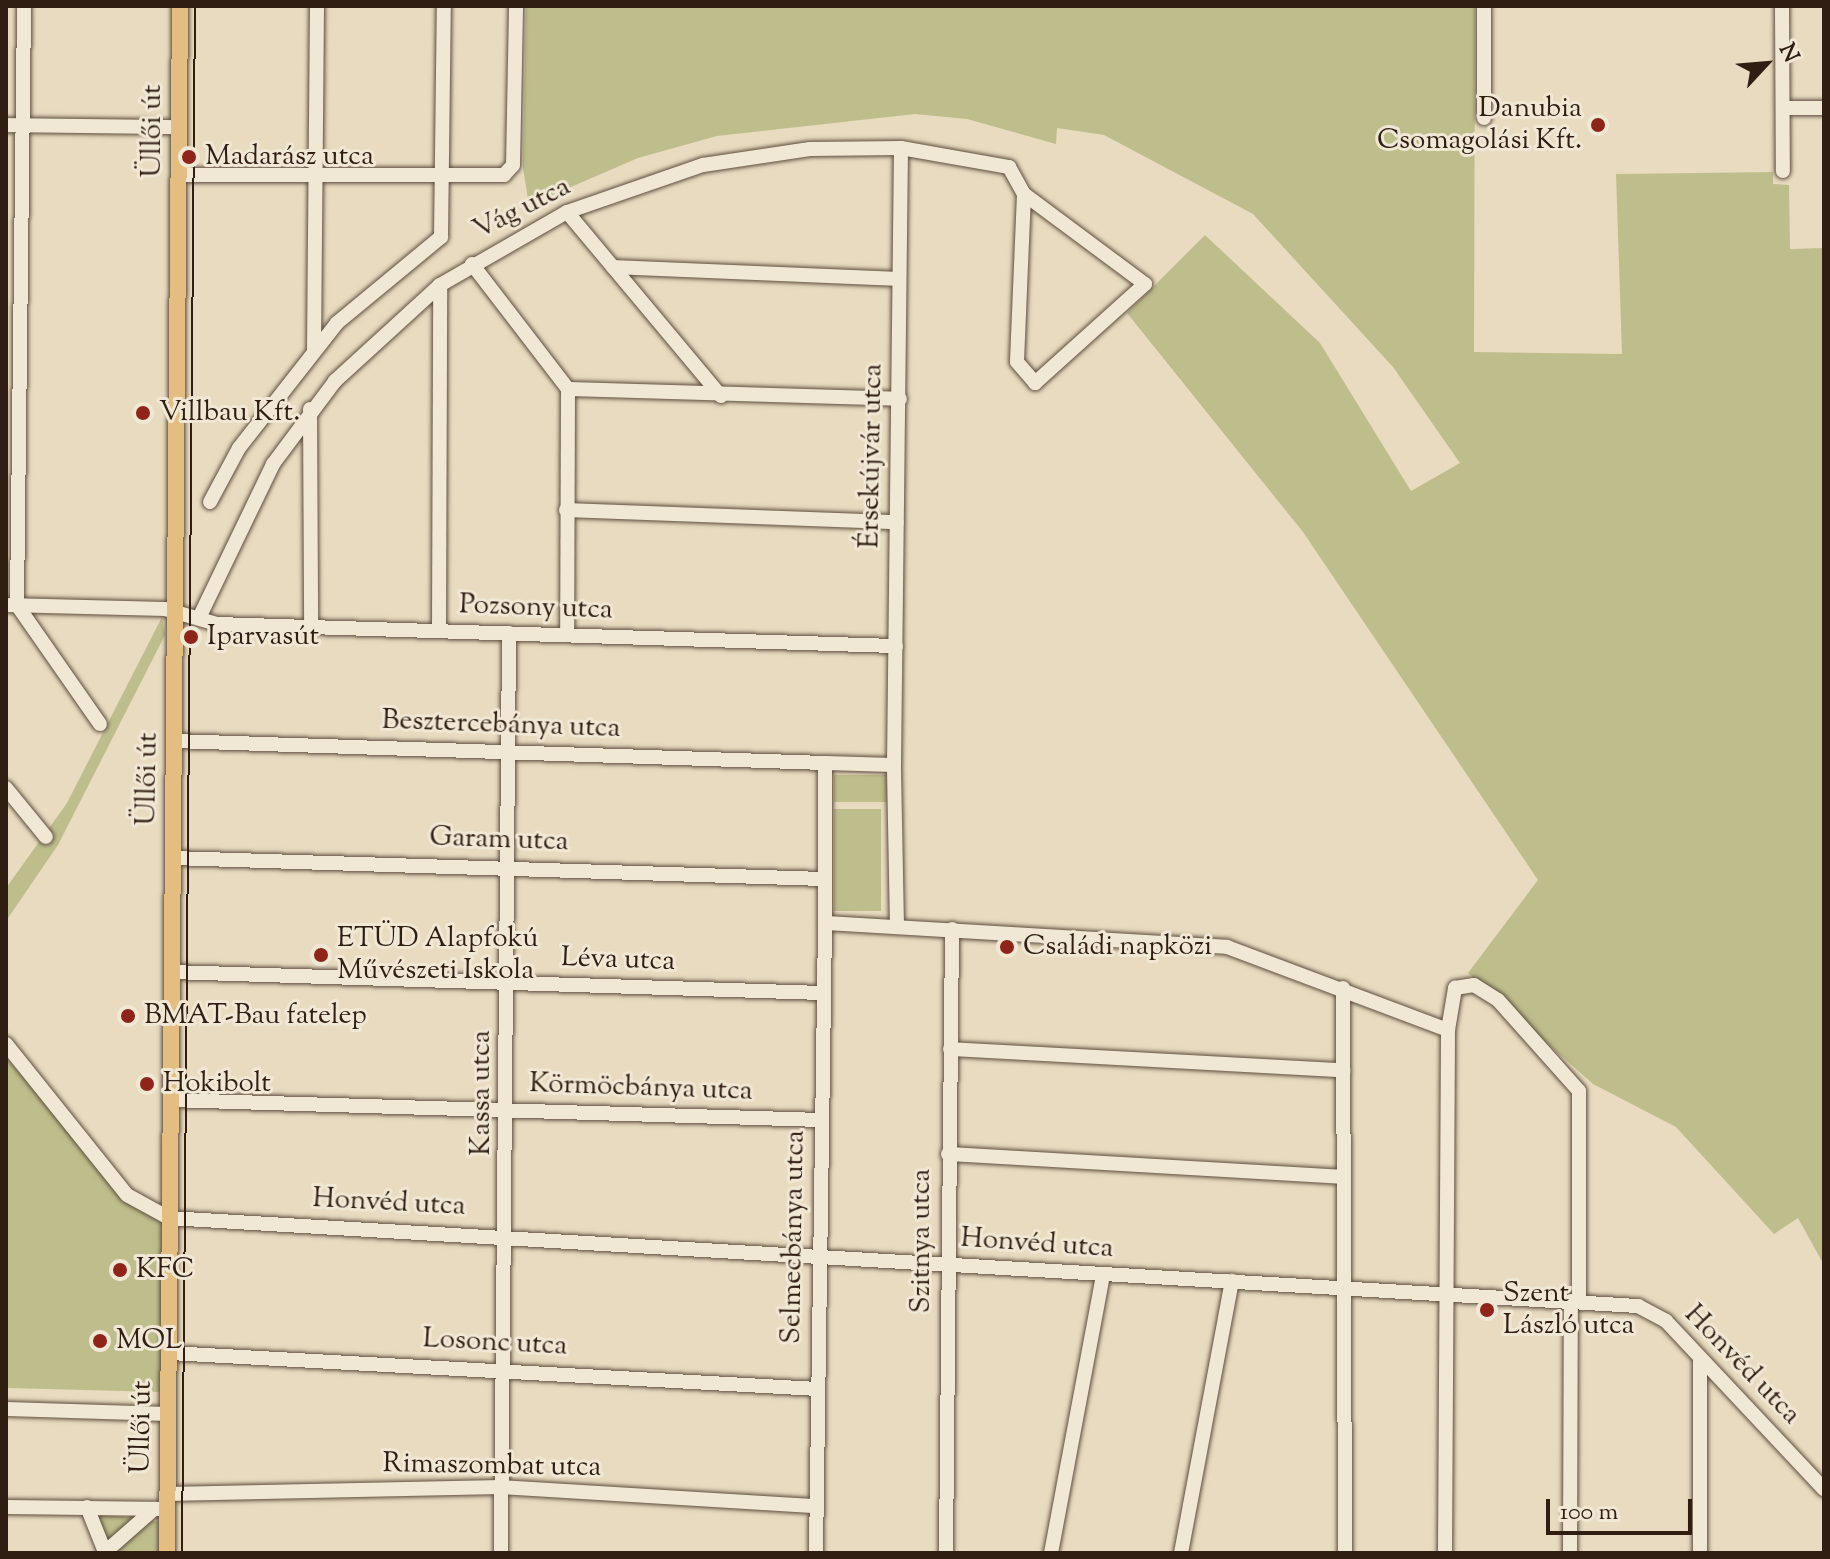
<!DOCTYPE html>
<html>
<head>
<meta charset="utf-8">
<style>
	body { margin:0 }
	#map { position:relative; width:1830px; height:1559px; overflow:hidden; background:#e8dbbf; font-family:"Sorts Mill Goudy",serif }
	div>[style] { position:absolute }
	.green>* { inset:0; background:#bebe8c; transform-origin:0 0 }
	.roads { filter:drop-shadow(0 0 2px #5e4d3e) drop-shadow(0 0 2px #5e4d3e) }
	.minor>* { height:14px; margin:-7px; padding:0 7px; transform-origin:7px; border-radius:7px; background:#f0e8d5 }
	.major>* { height:16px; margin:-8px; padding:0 8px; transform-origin:8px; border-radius:8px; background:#e4be80 }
	.tram>* { height:2px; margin:-1px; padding:0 1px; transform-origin:1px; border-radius:1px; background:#301e13 }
	.dots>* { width:22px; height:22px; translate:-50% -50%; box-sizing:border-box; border:4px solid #f0e8d5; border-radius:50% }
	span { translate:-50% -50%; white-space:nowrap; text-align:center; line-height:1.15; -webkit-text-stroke:6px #f0e8d5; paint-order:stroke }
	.poi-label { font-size:28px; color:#301e13 }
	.right { translate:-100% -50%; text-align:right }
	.left { translate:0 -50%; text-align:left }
	.street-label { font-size:28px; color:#301e13 }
	.frame { position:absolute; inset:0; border:8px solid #301e13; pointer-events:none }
	.north { position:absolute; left:1726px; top:24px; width:80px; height:80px; -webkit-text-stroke:6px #f0e8d5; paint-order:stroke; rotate:64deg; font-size:22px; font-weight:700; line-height:32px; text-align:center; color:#301e13 }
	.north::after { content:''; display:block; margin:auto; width:28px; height:36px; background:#301e13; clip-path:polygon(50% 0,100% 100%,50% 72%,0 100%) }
	.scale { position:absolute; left:1546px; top:1499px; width:146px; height:36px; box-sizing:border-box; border:4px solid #301e13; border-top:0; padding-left:10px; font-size:24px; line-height:28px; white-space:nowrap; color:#301e13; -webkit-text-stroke:6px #f0e8d5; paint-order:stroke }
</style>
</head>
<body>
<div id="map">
	<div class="green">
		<div style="clip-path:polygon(526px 6px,1475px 6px,1474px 352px,1622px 354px,1616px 174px,1773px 172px,1773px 184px,1789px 185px,1790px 249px,1824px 248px,1824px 1265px,1798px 1218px,1774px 1234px,1676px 1127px,1593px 1084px,1468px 973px,1538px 880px,1303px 532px,1127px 313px,1205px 235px,1320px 343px,1411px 491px,1460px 463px,1393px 367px,1253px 214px,1104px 135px,1057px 128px,1056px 144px,967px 119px,915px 114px,717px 136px,638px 158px,529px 205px,523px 168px)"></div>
		<div style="clip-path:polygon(162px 617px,165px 635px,58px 845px,6px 921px,6px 888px,67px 803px)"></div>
		<div style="left:834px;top:775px;width:53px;height:27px"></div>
		<div style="left:834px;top:809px;width:47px;height:102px"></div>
		<div style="clip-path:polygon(6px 1058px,126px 1189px,163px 1212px,162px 1392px,6px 1388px)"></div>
		<div style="clip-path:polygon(92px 1513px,160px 1522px,159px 1553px,111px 1553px)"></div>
	</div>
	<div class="roads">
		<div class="minor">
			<div style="left:24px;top:6px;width:599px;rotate:90.67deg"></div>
			<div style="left:17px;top:605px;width:145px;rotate:55.1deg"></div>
			<div style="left:1782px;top:6px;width:165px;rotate:89.7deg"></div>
			<div style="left:1783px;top:108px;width:41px"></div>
			<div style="left:1484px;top:118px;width:112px;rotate:-90deg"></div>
			<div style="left:6px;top:125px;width:173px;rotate:0.7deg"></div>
			<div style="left:179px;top:175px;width:325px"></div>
			<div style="left:504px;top:175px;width:13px;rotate:-48deg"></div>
			<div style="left:513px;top:165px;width:159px;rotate:-88.9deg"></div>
			<div style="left:567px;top:212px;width:240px;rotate:50.1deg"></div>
			<div style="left:472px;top:264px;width:158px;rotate:52.5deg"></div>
			<div style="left:568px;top:389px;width:246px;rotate:90.2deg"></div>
			<div style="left:613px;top:267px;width:286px;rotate:2.4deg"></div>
			<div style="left:314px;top:350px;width:344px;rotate:-89.5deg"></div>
			<div style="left:568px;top:389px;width:332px;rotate:1.7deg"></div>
			<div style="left:310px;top:409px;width:215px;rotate:89.7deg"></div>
			<div style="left:210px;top:502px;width:61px;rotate:-61.8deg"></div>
			<div style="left:239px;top:448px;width:159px;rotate:-51.9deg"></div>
			<div style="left:337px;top:323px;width:135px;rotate:-39.6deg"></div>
			<div style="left:441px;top:237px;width:231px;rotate:-89.3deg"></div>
			<div style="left:566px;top:510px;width:331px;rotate:2.1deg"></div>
			<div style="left:6px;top:605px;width:159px;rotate:1.4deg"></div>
			<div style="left:165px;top:609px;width:54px;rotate:16.1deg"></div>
			<div style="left:217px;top:624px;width:679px;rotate:1.86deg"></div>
			<div style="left:199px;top:618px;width:171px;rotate:-64.3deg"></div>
			<div style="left:273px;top:464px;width:104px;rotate:-53.2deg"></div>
			<div style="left:335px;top:381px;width:142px;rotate:-42.4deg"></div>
			<div style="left:440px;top:285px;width:146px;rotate:-29.9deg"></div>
			<div style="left:567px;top:212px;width:144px;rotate:-19.1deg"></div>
			<div style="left:703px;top:165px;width:108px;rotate:-8.5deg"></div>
			<div style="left:810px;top:149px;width:91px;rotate:-0.6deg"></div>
			<div style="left:901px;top:148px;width:110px;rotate:10deg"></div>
			<div style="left:1009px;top:167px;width:31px;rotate:61deg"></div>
			<div style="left:1024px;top:194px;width:168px;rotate:92.4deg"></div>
			<div style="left:1017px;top:362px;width:28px;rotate:49deg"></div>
			<div style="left:1035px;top:383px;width:148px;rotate:-42deg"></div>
			<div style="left:1145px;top:284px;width:151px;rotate:-143.4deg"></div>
			<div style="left:439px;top:631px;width:346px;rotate:-89.8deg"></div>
			<div style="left:175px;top:741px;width:650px;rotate:1.94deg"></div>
			<div style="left:894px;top:765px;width:617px;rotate:-89.35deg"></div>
			<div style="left:6px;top:788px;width:63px;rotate:50.8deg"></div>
			<div style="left:173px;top:858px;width:651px;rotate:1.85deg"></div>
			<div style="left:897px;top:926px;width:161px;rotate:-91.1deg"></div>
			<div style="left:894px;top:765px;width:69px;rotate:-178.3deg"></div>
			<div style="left:825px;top:763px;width:160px;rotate:90deg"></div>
			<div style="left:825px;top:923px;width:403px;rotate:3.4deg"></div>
			<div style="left:1227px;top:947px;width:236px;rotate:20.6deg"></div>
			<div style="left:172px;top:972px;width:651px;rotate:1.85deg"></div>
			<div style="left:1343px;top:988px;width:565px;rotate:89.8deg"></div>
			<div style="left:6px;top:1044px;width:193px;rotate:51.3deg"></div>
			<div style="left:127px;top:1195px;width:48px;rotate:28.7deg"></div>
			<div style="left:169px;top:1218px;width:1472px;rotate:3.43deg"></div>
			<div style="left:1638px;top:1306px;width:32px;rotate:28deg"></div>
			<div style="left:1666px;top:1321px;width:231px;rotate:46.8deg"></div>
			<div style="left:950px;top:1049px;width:394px;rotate:3.1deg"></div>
			<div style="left:170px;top:1100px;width:652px;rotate:1.76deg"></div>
			<div style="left:948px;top:1154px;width:395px;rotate:3.3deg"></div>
			<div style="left:170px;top:1353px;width:649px;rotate:3.18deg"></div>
			<div style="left:1700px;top:1358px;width:195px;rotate:90deg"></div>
			<div style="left:6px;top:1409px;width:163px;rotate:1.8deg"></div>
			<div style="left:167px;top:1494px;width:334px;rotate:-1.2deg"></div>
			<div style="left:501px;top:1487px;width:316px;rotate:3.5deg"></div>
			<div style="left:6px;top:1507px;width:161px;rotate:0.7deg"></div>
			<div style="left:87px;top:1507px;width:48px;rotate:68.2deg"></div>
			<div style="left:104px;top:1553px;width:67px;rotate:-41.3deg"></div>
			<div style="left:501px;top:1553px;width:920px;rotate:-89.5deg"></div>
			<div style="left:816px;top:1553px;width:630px;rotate:-89.18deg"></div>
			<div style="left:946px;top:1553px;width:624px;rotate:-89.45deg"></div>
			<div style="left:1051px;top:1553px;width:283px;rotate:-79.4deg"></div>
			<div style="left:1181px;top:1553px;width:277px;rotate:-79.4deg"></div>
			<div style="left:1445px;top:1553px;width:523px;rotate:-89.67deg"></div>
			<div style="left:1448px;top:1030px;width:43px;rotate:-80.5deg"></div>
			<div style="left:1455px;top:988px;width:19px;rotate:-9deg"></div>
			<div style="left:1474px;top:985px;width:28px;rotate:32deg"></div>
			<div style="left:1498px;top:1000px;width:122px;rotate:48.3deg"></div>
			<div style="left:1579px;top:1091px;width:211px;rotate:90deg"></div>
			<div style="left:1570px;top:1553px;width:252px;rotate:-89.8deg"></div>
		</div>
		<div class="major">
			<div style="left:167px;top:1553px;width:1547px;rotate:-89.52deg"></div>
		</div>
	</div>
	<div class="tram">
		<div style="left:182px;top:1553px;width:1547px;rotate:-89.52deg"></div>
	</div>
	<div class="dots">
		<div style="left:1598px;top:125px;background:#8f2418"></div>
		<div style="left:189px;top:157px;background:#8f2418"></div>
		<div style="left:143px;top:413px;background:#8f2418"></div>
		<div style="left:191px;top:637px;background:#8f2418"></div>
		<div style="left:1007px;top:947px;background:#8f2418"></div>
		<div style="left:321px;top:955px;background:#8f2418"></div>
		<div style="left:128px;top:1016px;background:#8f2418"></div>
		<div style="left:147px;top:1084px;background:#8f2418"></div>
		<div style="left:120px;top:1270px;background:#8f2418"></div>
		<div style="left:1487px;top:1310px;background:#8f2418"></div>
		<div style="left:100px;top:1341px;background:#8f2418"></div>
	</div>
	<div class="poi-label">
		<span class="right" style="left:1582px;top:125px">Danubia<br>Csomagolási Kft.</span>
		<span class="left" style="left:205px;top:157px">Madarász utca</span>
		<span class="left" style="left:159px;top:413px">Villbau Kft.</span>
		<span class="left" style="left:207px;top:637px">Iparvasút</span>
		<span class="left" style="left:337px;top:955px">ETÜD Alapfokú<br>Művészeti Iskola</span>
		<span class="left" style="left:1023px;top:947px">Családi napközi</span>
		<span class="left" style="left:144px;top:1016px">BMAT-Bau fatelep</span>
		<span class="left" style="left:163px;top:1084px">Hokibolt</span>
		<span class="left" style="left:136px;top:1270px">KFC</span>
		<span class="left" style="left:1503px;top:1310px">Szent<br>László utca</span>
		<span class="left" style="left:116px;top:1341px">MOL</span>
	</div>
	<div class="street-label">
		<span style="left:153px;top:131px;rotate:-90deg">Üllői út</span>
		<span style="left:522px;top:209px;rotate:-27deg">Vág utca</span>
		<span style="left:872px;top:456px;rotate:-89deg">Érsekújvár utca</span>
		<span style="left:536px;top:608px;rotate:2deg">Pozsony utca</span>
		<span style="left:501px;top:725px;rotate:2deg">Besztercebánya utca</span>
		<span style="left:148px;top:779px;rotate:-89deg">Üllői út</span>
		<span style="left:499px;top:840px;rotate:2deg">Garam utca</span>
		<span style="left:618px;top:960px;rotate:2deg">Léva utca</span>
		<span style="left:641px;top:1088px;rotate:2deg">Körmöcbánya utca</span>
		<span style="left:482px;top:1093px;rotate:-90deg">Kassa utca</span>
		<span style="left:389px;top:1203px;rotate:3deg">Honvéd utca</span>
		<span style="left:794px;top:1237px;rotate:-89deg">Selmecbánya utca</span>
		<span style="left:922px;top:1241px;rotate:-90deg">Szitnya utca</span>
		<span style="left:1037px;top:1244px;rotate:4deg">Honvéd utca</span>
		<span style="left:495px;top:1343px;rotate:3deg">Losonc utca</span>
		<span style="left:1742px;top:1365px;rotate:46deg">Honvéd utca</span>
		<span style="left:142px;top:1427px;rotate:-89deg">Üllői út</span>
		<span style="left:492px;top:1466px;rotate:1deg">Rimaszombat utca</span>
	</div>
	<div class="frame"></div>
	<div class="north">N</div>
	<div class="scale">100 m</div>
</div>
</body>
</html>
